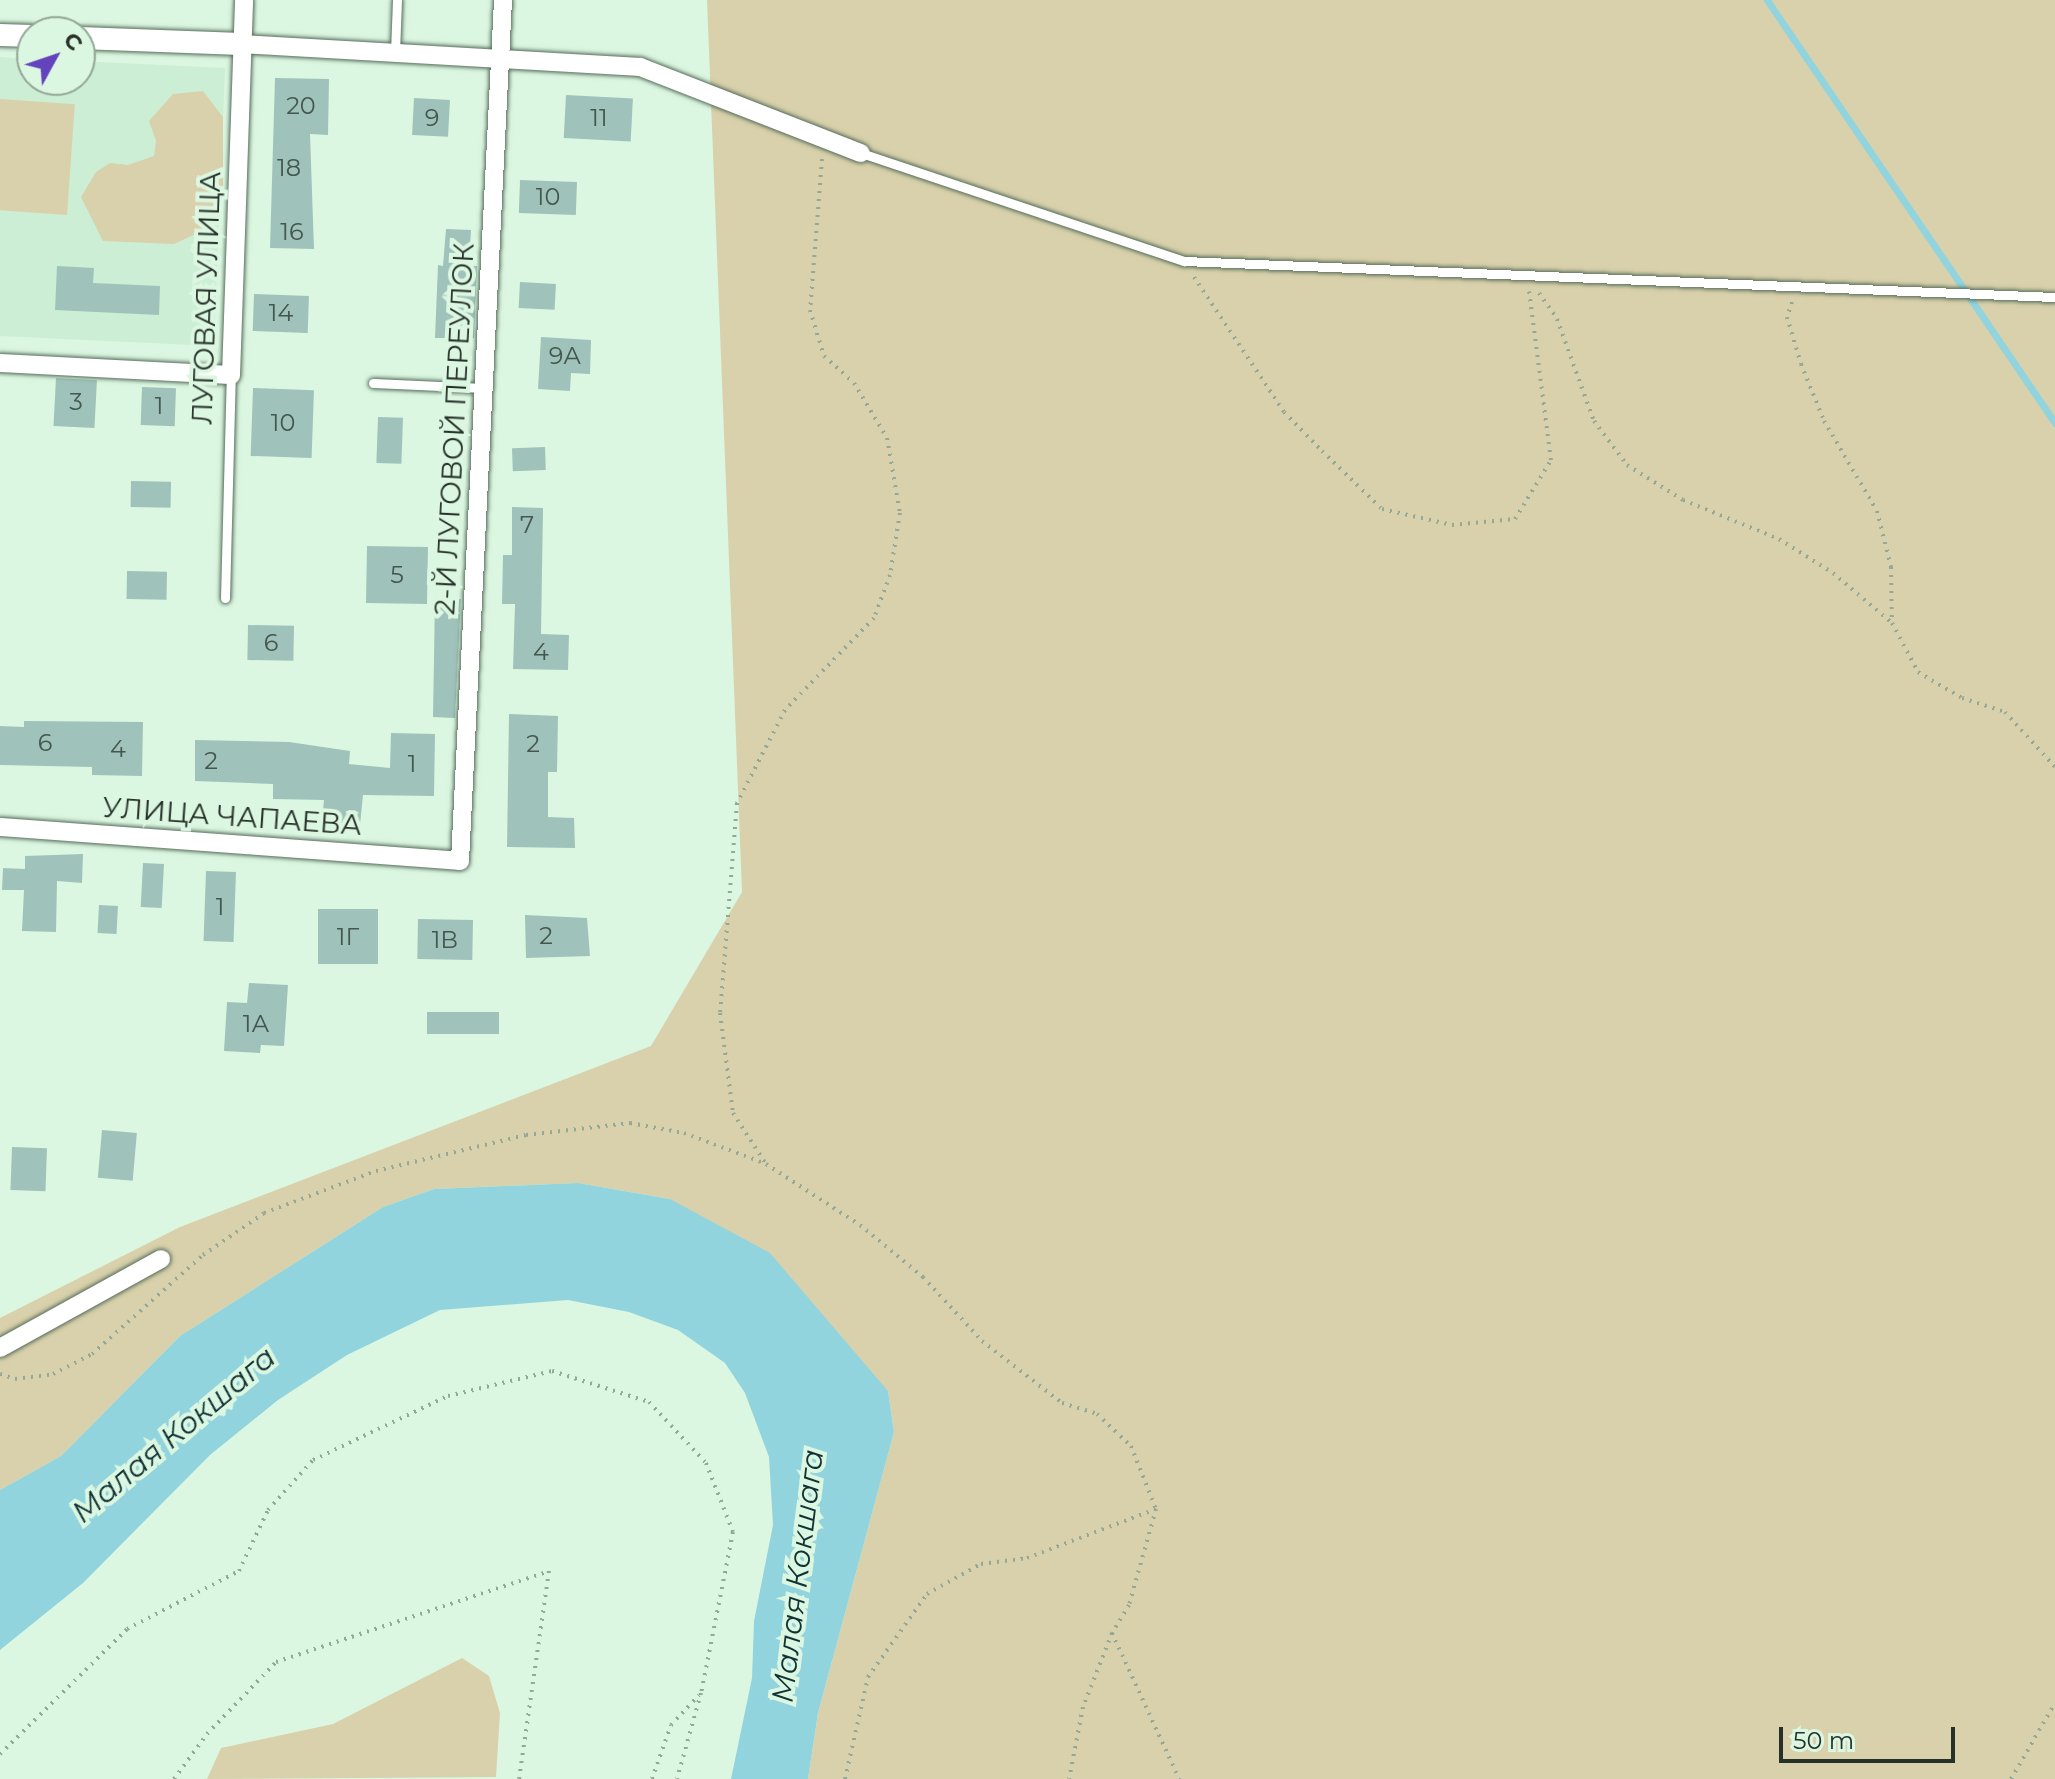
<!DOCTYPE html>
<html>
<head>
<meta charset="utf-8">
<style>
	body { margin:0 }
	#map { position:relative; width:2055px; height:1779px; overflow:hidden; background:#dcf7e1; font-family:Montserrat,sans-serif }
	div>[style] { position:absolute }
	.built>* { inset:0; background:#cceed4 }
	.green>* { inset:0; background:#d9d1ab; transform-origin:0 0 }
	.water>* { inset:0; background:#92d4de }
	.stream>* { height:7px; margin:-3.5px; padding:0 3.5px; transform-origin:3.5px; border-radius:3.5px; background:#92d4de }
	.building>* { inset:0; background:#9fc3ba; transform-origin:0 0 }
	.path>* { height:4px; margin-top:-2px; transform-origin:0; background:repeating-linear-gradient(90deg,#93a897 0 2px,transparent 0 8px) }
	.roads { filter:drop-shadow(0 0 2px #556d5b) drop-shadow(0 0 2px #556d5b) }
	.service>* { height:9px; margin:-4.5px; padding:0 4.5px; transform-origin:4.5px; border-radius:4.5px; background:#fff }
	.minor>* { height:18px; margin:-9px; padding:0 9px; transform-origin:9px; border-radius:9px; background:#fff }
	.tertiary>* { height:22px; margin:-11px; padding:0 11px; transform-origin:11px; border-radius:11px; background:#fff }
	span { translate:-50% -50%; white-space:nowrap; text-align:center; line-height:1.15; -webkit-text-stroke:8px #dcf7e1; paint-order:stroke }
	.number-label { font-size:24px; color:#44564d }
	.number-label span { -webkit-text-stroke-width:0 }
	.street-label { font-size:28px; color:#263129 }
	.water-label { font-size:30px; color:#103236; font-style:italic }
	.north { position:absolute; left:16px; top:16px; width:80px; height:80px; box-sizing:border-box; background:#dcf7e1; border:2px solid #93a897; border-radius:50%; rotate:50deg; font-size:22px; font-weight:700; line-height:32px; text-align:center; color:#263129 }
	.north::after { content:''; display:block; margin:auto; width:28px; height:36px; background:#6344bd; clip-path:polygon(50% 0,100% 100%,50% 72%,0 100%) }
	.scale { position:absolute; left:1779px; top:1727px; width:176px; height:36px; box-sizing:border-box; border:4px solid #263129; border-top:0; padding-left:10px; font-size:24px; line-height:28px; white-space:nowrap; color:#263129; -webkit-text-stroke:6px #dcf7e1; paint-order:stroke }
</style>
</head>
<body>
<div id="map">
	<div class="built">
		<div style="clip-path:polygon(0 57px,32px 59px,32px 80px,80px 80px,80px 61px,225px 68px,214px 346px,0 336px)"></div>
	</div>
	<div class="green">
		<div style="clip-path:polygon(707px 0,2055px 0,2055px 1779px,808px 1779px,818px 1713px,894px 1432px,888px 1391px,670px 1199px,578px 1183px,434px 1189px,383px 1207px,180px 1336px,61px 1456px,0 1490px,0 1318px,180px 1227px,651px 1046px,742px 892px)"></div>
		<div style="clip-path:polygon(203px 91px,223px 117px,223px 185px,211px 227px,174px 244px,103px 241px,81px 197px,96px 172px,110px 163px,128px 165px,154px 156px,156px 141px,149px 121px,173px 94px)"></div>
		<div style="left:0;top:99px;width:75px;height:111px;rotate:4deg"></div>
		<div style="clip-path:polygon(462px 1658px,489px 1676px,500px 1713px,496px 1777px,207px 1779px,221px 1748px,333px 1724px)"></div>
	</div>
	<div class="water">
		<div style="clip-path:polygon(578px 1183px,670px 1199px,770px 1253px,888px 1391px,894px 1432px,818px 1713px,808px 1779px,731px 1779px,752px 1678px,754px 1621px,773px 1525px,769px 1457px,745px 1393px,725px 1363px,678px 1330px,629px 1312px,568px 1300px,440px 1310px,347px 1355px,278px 1400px,210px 1455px,83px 1583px,0 1650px,0 1490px,61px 1456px,180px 1336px,383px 1207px,434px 1189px)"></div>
	</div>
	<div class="stream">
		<div style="left:1767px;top:0;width:512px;rotate:55.75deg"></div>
	</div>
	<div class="building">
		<div style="clip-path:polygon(275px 78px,329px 79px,328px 135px,310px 134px,314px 249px,270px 248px)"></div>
		<div style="left:566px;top:95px;width:67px;height:43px;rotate:3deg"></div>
		<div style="left:414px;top:98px;width:36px;height:37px;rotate:3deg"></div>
		<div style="left:520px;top:180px;width:57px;height:33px;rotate:2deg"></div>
		<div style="clip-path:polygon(446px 229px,471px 230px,469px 266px,477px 266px,474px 338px,435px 338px,438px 265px,443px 266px)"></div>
		<div style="clip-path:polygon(57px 266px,94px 268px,93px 283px,160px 286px,159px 315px,55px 310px)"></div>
		<div style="left:520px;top:282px;width:36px;height:26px;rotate:3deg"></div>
		<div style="left:254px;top:294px;width:55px;height:37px;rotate:2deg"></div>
		<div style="clip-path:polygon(541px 337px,591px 340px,590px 374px,571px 373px,570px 391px,538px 389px)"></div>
		<div style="left:56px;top:378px;width:41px;height:48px;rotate:3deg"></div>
		<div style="left:142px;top:387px;width:34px;height:38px;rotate:2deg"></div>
		<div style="left:253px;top:388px;width:61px;height:68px;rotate:2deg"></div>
		<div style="left:378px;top:417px;width:25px;height:46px;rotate:2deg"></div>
		<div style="left:545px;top:447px;width:23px;height:33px;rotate:88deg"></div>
		<div style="left:131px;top:481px;width:40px;height:26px;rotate:1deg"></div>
		<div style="clip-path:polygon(512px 507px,543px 508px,541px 634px,569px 635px,568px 670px,513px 669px,515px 604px,502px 604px,503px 555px,512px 555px)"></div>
		<div style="left:367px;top:546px;width:61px;height:57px;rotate:1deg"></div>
		<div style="left:127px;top:571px;width:40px;height:28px;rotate:1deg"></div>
		<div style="clip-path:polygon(435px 598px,461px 599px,455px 718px,433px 717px)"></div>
		<div style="left:248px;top:625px;width:46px;height:35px;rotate:1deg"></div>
		<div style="clip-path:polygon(509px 714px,558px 716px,557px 772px,548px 772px,548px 817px,574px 818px,575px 848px,507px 847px)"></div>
		<div style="clip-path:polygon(24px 721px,143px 722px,142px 776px,92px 775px,92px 767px,0 765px,0 726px,24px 727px)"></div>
		<div style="clip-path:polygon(391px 733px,435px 734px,434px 796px,363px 795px,360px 825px,322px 821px,324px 800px,273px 799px,273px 784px,195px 781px,195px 740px,289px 742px,350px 751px,349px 764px,390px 768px)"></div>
		<div style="clip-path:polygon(83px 854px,82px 883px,57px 881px,56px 932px,22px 931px,24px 890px,2px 890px,3px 868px,25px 869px,25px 856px)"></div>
		<div style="left:143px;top:863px;width:21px;height:44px;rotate:3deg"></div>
		<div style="left:206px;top:871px;width:30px;height:70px;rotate:2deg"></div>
		<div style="left:99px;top:905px;width:19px;height:28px;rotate:3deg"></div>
		<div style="left:318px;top:909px;width:60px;height:55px"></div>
		<div style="clip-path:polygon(525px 915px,587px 918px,590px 956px,526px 958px)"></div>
		<div style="left:418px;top:919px;width:55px;height:40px;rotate:1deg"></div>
		<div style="clip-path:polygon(249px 983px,288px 985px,284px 1046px,261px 1045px,260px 1053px,224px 1051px,227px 1002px,247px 1003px)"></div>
		<div style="left:499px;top:1012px;width:22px;height:72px;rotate:90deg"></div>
		<div style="left:102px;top:1130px;width:35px;height:48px;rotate:5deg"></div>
		<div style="left:12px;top:1147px;width:35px;height:43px;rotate:2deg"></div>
	</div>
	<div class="path">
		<div style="left:822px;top:159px;width:151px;rotate:94.5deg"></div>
		<div style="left:810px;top:310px;width:48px;rotate:73.1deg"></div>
		<div style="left:824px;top:356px;width:40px;rotate:42deg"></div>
		<div style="left:854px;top:383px;width:64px;rotate:59deg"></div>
		<div style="left:887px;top:438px;width:76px;rotate:80.2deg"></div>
		<div style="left:900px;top:513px;width:63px;rotate:99.2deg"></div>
		<div style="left:890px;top:575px;width:46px;rotate:110.4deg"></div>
		<div style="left:874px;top:618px;width:128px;rotate:134.1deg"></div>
		<div style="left:785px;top:710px;width:105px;rotate:117.3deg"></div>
		<div style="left:737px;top:803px;width:211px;rotate:94.6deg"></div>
		<div style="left:720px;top:1013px;width:101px;rotate:82.6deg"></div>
		<div style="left:733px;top:1113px;width:61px;rotate:57.1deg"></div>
		<div style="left:766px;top:1164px;width:112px;rotate:33deg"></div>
		<div style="left:860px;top:1225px;width:82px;rotate:39.5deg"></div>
		<div style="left:923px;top:1277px;width:87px;rotate:47.3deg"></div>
		<div style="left:982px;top:1341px;width:101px;rotate:37.8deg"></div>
		<div style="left:1062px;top:1403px;width:37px;rotate:17deg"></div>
		<div style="left:1097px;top:1414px;width:47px;rotate:43.3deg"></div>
		<div style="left:1131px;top:1446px;width:68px;rotate:68.4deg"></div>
		<div style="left:1156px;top:1509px;width:100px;rotate:105.7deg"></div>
		<div style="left:1129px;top:1605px;width:33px;rotate:121deg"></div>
		<div style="left:1112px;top:1633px;width:79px;rotate:111.4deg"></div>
		<div style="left:1083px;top:1707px;width:73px;rotate:101deg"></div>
		<div style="left:1194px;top:277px;width:162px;rotate:56.3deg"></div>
		<div style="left:1284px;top:412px;width:54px;rotate:45.7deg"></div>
		<div style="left:1322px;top:451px;width:83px;rotate:44deg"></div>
		<div style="left:1382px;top:509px;width:72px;rotate:12.9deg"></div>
		<div style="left:1452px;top:525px;width:63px;rotate:-5.4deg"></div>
		<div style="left:1515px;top:519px;width:69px;rotate:-58.6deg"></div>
		<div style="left:1551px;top:460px;width:170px;rotate:-97.4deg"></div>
		<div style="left:1539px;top:293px;width:32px;rotate:55deg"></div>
		<div style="left:1557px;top:319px;width:109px;rotate:70.1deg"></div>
		<div style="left:1594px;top:421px;width:55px;rotate:53.1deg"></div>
		<div style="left:1627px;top:465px;width:66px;rotate:32deg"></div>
		<div style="left:1683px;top:500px;width:104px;rotate:22.1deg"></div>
		<div style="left:1779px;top:539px;width:64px;rotate:32.2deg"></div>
		<div style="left:1833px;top:573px;width:77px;rotate:40.3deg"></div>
		<div style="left:1892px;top:623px;width:55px;rotate:62deg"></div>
		<div style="left:1918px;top:672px;width:51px;rotate:30.6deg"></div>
		<div style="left:1962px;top:698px;width:45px;rotate:18deg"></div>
		<div style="left:2005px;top:712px;width:74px;rotate:47.7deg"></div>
		<div style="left:1792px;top:302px;width:16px;rotate:108deg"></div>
		<div style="left:1787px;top:317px;width:49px;rotate:73.4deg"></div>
		<div style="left:1801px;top:364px;width:61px;rotate:68deg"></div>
		<div style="left:1824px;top:421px;width:104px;rotate:59.5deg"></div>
		<div style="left:1877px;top:511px;width:58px;rotate:76deg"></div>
		<div style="left:1891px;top:567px;width:56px;rotate:89deg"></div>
		<div style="left:0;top:1374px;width:16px;rotate:18deg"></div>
		<div style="left:15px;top:1379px;width:38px;rotate:-7deg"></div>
		<div style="left:53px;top:1374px;width:44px;rotate:-27.1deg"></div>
		<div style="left:92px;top:1354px;width:149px;rotate:-41.7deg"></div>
		<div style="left:203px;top:1255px;width:74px;rotate:-34.5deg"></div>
		<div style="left:264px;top:1213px;width:120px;rotate:-20.6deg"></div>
		<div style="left:376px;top:1171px;width:154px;rotate:-13.5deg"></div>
		<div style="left:526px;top:1135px;width:105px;rotate:-6.6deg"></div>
		<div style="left:630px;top:1123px;width:55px;rotate:10.5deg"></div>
		<div style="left:684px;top:1133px;width:85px;rotate:20.6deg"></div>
		<div style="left:1112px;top:1633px;width:161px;rotate:65.3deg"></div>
		<div style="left:0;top:1754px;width:178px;rotate:-44.5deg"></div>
		<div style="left:127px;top:1629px;width:126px;rotate:-27.4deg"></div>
		<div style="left:239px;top:1571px;width:68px;rotate:-64.6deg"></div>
		<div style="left:268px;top:1510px;width:67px;rotate:-48deg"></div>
		<div style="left:313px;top:1460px;width:149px;rotate:-25.4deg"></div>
		<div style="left:448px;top:1396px;width:107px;rotate:-13.5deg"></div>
		<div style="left:552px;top:1371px;width:102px;rotate:17.7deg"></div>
		<div style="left:649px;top:1402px;width:83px;rotate:46.9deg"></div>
		<div style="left:706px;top:1463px;width:74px;rotate:68.6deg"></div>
		<div style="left:733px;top:1532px;width:164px;rotate:101.2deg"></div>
		<div style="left:701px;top:1693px;width:89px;rotate:105.6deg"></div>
		<div style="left:174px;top:1779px;width:56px;rotate:-53.7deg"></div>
		<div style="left:207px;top:1734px;width:100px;rotate:-46.2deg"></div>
		<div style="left:276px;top:1662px;width:288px;rotate:-18.4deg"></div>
		<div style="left:549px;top:1571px;width:210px;rotate:98.2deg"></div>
		<div style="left:652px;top:1779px;width:57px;rotate:-70.6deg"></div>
		<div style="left:671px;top:1725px;width:41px;rotate:-47deg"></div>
		<div style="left:845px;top:1779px;width:105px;rotate:-77.3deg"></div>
		<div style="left:868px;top:1677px;width:102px;rotate:-54.6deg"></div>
		<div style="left:927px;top:1594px;width:62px;rotate:-29.1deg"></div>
		<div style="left:981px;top:1564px;width:46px;rotate:-7.4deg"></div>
		<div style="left:1027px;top:1558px;width:138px;rotate:-20.8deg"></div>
		<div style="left:2011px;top:1779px;width:88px;rotate:-59.9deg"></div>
	</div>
	<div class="roads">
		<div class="service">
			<div style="left:395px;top:52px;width:52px;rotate:-87.8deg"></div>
			<div style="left:861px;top:153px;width:341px;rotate:18.5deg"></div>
			<div style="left:1184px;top:261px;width:872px;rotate:2.37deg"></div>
			<div style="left:373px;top:383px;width:112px;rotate:2.6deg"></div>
			<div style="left:225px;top:598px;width:223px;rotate:-88.5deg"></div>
		</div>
		<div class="minor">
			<div style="left:241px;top:44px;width:400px;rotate:3.3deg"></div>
			<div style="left:640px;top:67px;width:237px;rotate:21.3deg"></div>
			<div style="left:0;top:363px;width:231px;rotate:3deg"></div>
			<div style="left:231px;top:375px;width:375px;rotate:-88deg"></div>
			<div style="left:0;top:827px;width:461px;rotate:4.2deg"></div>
			<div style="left:460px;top:861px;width:862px;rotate:-87.14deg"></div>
			<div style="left:0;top:1348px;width:184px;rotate:-28.9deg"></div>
		</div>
		<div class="tertiary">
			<div style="left:0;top:35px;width:32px;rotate:2deg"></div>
			<div style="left:80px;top:38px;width:161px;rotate:2.1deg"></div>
		</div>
	</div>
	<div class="number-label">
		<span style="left:301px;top:106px">20</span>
		<span style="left:432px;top:118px">9</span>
		<span style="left:599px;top:118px">11</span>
		<span style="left:289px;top:168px">18</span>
		<span style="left:548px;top:197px">10</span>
		<span style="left:292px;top:232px">16</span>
		<span style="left:281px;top:313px">14</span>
		<span style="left:565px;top:356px">9А</span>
		<span style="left:76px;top:402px">3</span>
		<span style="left:159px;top:406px">1</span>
		<span style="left:283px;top:423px">10</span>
		<span style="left:527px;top:525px">7</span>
		<span style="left:397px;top:575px">5</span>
		<span style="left:271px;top:643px">6</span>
		<span style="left:541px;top:652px">4</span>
		<span style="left:45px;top:743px">6</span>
		<span style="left:533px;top:744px">2</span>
		<span style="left:118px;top:749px">4</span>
		<span style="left:211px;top:761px">2</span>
		<span style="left:412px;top:764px">1</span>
		<span style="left:220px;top:907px">1</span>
		<span style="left:546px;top:936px">2</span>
		<span style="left:348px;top:937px">1Г</span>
		<span style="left:445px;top:940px">1В</span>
		<span style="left:256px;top:1024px">1А</span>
	</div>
	<div class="street-label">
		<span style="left:206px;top:298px;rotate:-88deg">ЛУГОВАЯ УЛИЦА</span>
		<span style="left:454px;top:429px;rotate:-87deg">2-Й ЛУГОВОЙ ПЕРЕУЛОК</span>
		<span style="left:232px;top:816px;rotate:4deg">УЛИЦА ЧАПАЕВА</span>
	</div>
	<div class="water-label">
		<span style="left:174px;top:1435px;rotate:-40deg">Малая Кокшага</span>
		<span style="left:798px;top:1576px;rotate:-83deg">Малая Кокшага</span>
	</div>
	<div class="north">С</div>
	<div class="scale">50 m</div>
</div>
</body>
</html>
